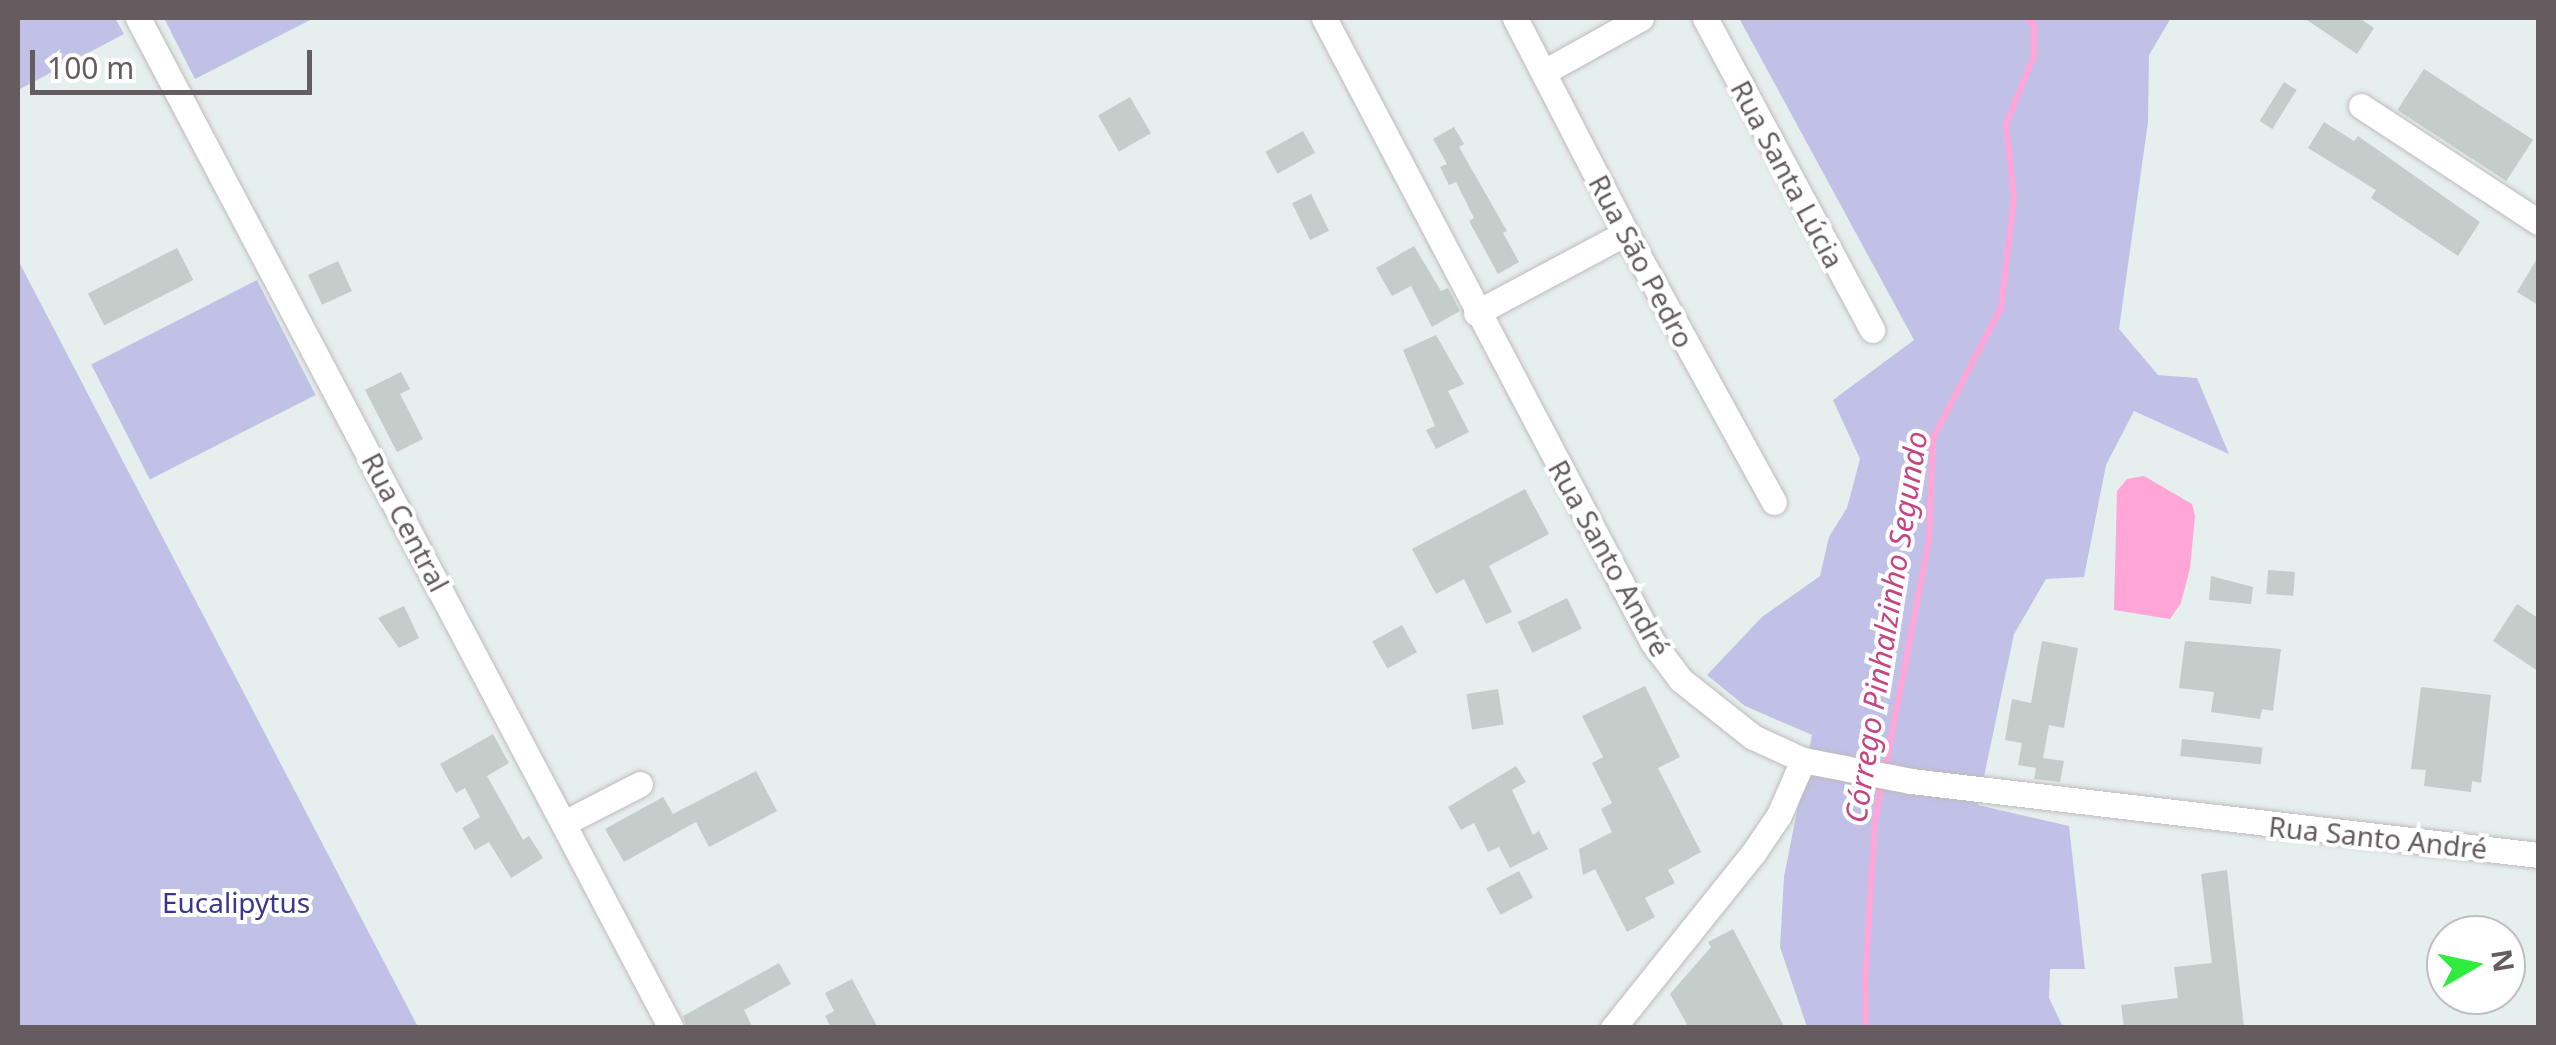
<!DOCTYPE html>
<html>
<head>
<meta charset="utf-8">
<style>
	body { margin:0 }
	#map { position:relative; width:2556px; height:1045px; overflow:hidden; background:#e5efed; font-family:"Noto Sans",sans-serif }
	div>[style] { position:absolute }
	.green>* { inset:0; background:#c1c1e7; transform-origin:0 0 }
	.water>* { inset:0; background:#ffa5d7 }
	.stream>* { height:6px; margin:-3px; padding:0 3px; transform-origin:3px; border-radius:3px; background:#ffa5d7 }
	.building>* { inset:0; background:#c3cdca; transform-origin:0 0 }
	.roads { filter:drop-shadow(0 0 2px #c1b9bc) drop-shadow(0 0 2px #c1b9bc) }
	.minor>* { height:25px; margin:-12.5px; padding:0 12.5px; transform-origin:12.5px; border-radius:12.5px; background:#fff }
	span { translate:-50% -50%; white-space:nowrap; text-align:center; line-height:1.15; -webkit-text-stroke:8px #fff; paint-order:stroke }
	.street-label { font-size:28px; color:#655c60 }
	.park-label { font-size:28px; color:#3a368b }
	.water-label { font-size:30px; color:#c54583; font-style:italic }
	.frame { position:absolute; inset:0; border:20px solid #655c60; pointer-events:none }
	.north { position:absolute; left:2426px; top:915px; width:100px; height:100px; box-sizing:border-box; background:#fff; border:2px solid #c1bebf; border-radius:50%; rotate:81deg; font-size:28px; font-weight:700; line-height:40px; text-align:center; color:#655c60 }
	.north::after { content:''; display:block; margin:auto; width:35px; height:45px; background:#2eeb3d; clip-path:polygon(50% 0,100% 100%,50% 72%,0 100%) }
	.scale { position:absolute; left:30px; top:50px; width:282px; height:45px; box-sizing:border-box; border:5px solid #655c60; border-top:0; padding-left:12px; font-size:30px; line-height:35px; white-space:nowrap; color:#655c60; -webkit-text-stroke:8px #fff; paint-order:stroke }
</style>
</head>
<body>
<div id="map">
	<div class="green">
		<div style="clip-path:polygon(18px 18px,115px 18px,124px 34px,18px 90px)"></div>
		<div style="clip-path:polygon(164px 18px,314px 18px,195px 79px)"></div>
		<div style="clip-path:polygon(1739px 18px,2171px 18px,2149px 55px,2148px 122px,2119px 329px,2158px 375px,2197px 378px,2229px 454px,2134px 411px,2106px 465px,2084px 577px,2046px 579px,2014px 634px,1978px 805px,2069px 826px,2085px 969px,2050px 969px,2049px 998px,2063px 1027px,1807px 1027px,1780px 947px,1784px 877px,1812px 735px,1745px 706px,1707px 675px,1762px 617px,1820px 576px,1829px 537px,1847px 508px,1860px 459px,1833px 400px,1914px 340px)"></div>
		<div style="clip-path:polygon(18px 260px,418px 1027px,18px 1027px)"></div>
		<div style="left:257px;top:280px;width:129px;height:186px;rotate:63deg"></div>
	</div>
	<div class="water">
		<div style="clip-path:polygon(2144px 476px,2192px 504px,2195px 516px,2190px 568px,2181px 603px,2170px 619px,2114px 610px,2117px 491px,2127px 479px)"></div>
	</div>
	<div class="stream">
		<div style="left:1885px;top:770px;width:235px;rotate:-79.2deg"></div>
		<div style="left:1929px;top:539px;width:101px;rotate:-87.7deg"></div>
		<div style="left:1933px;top:438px;width:147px;rotate:-62.4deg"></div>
		<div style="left:2001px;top:308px;width:112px;rotate:-83.3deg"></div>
		<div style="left:2014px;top:197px;width:73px;rotate:-96.3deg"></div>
		<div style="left:2006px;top:124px;width:74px;rotate:-67.6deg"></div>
		<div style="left:2034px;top:56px;width:31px;rotate:-90deg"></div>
		<div style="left:2034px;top:25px;width:11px;rotate:-139deg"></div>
		<div style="left:1866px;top:1028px;width:47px;rotate:-91.2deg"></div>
		<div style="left:1865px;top:981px;width:159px;rotate:-86.4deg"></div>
		<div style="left:1875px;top:822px;width:41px;rotate:-80.1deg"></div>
	</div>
	<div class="building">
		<div style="clip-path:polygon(2304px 18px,2359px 18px,2374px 28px,2357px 54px)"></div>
		<div style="left:2424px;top:69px;width:130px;height:49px;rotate:33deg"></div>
		<div style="left:2284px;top:82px;width:15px;height:46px;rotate:32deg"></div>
		<div style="left:1130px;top:97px;width:42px;height:37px;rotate:60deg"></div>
		<div style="clip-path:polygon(2324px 122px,2354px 141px,2358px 136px,2480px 222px,2458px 256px,2371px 198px,2376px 190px,2308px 148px)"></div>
		<div style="clip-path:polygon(1454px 127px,1464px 144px,1459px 147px,1507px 231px,1503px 233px,1519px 262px,1498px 274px,1469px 221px,1474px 218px,1456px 182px,1449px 185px,1440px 167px,1447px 164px,1433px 139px)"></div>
		<div style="left:1303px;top:131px;width:25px;height:43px;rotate:61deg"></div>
		<div style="left:1311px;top:194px;width:41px;height:21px;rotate:64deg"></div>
		<div style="clip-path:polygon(1414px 246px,1441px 291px,1448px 288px,1460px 311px,1432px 327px,1411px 286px,1392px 296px,1376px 268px)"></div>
		<div style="left:177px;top:248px;width:36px;height:100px;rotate:63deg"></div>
		<div style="clip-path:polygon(2538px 257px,2538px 305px,2517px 292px)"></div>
		<div style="left:338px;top:261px;width:33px;height:33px;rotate:65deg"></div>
		<div style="clip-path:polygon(1436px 335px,1464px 384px,1448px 391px,1469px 432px,1436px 449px,1426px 430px,1435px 426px,1403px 350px)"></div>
		<div style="clip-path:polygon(401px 372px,410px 389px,400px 394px,423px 439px,397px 452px,365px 390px)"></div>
		<div style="clip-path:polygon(1525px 489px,1549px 534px,1489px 566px,1512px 612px,1486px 624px,1464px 579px,1436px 594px,1412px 549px)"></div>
		<div style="left:2268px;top:570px;width:27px;height:24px;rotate:4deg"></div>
		<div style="clip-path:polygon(2211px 576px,2253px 587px,2251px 604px,2209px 600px)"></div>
		<div style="left:1567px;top:598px;width:34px;height:55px;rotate:64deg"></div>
		<div style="clip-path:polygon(2517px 604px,2538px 618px,2538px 671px,2493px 641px)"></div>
		<div style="clip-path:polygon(404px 606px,419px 638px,399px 648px,378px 618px)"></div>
		<div style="left:1402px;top:625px;width:31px;height:34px;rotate:61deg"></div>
		<div style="clip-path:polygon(2042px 641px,2078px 648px,2064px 728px,2049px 725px,2043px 758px,2064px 761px,2060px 782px,2034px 779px,2036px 768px,2018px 765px,2022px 743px,2005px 740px,2012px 699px,2031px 703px)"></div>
		<div style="clip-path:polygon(2185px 641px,2281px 649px,2273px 711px,2262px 709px,2260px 719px,2211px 712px,2214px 692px,2179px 688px)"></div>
		<div style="clip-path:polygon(1645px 686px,1680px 757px,1658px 768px,1701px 852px,1668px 870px,1675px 883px,1645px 898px,1655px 917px,1627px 932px,1595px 869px,1583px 875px,1579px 849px,1612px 832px,1601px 809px,1612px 803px,1592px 763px,1603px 757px,1582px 716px)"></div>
		<div style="clip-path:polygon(2421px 687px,2491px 695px,2481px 783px,2472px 781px,2471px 792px,2424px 786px,2426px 770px,2411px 769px)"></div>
		<div style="left:1498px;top:689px;width:36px;height:32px;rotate:81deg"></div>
		<div style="clip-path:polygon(493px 734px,509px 763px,487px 776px,523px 840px,529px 836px,543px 858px,511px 878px,489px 842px,475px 850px,462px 828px,480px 817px,465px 788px,456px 793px,440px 764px)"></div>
		<div style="left:2182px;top:739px;width:81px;height:17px;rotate:6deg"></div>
		<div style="clip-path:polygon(1516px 766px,1526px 782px,1512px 790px,1533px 835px,1539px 831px,1548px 849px,1510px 868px,1499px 847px,1488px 852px,1474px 823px,1461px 830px,1448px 807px)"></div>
		<div style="clip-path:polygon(756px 771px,777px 811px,709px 847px,696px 822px,624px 862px,605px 829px,663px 797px,673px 814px)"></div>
		<div style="clip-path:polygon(2227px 870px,2244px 1028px,2124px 1028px,2121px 1005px,2178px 998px,2174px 967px,2212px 963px,2201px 874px)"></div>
		<div style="left:1519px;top:871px;width:30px;height:37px;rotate:62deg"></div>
		<div style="clip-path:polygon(1733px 929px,1785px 1028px,1689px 1028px,1670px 994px,1711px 947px,1708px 942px)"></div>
		<div style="clip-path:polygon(779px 963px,791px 984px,744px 1010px,753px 1028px,687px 1028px,683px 1016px)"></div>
		<div style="clip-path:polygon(852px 979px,878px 1028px,831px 1028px,825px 1016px,834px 1011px,825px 993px)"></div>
	</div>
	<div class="roads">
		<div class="minor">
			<div style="left:138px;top:18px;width:1142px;rotate:62.18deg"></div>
			<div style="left:1324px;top:18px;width:706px;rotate:62.24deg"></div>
			<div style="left:1653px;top:643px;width:46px;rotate:52.9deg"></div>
			<div style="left:1681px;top:680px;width:92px;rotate:38.4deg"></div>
			<div style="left:1753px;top:737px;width:55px;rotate:24.7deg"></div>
			<div style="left:1803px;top:760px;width:110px;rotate:11deg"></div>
			<div style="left:1911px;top:781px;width:631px;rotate:6.73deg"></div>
			<div style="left:1515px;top:18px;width:242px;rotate:62.7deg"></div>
			<div style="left:1626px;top:233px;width:307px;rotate:61.2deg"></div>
			<div style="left:1705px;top:18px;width:354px;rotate:61.8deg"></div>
			<div style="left:1544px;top:72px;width:111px;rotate:-29.1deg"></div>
			<div style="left:2361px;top:106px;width:212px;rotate:33.2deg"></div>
			<div style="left:1476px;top:313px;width:170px;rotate:-28.1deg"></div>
			<div style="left:566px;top:822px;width:83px;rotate:-27.2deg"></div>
			<div style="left:1613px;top:1028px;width:226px;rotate:-51.3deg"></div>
			<div style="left:1754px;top:852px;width:45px;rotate:-56deg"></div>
			<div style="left:1779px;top:815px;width:60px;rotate:-66.4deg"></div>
		</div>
	</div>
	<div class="street-label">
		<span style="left:1788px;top:174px;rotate:62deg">Rua Santa Lúcia</span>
		<span style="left:1642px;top:261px;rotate:62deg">Rua São Pedro</span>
		<span style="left:406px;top:522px;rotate:62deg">Rua Central</span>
		<span style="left:1610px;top:558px;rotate:61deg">Rua Santo André</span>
		<span style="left:2378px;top:837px;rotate:6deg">Rua Santo André</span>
	</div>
	<div class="park-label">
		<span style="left:236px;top:902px">Eucalipytus</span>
	</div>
	<div class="water-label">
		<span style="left:1886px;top:627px;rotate:-81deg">Córrego Pinhalzinho Segundo</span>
	</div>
	<div class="frame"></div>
	<div class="north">N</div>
	<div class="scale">100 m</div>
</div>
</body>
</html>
